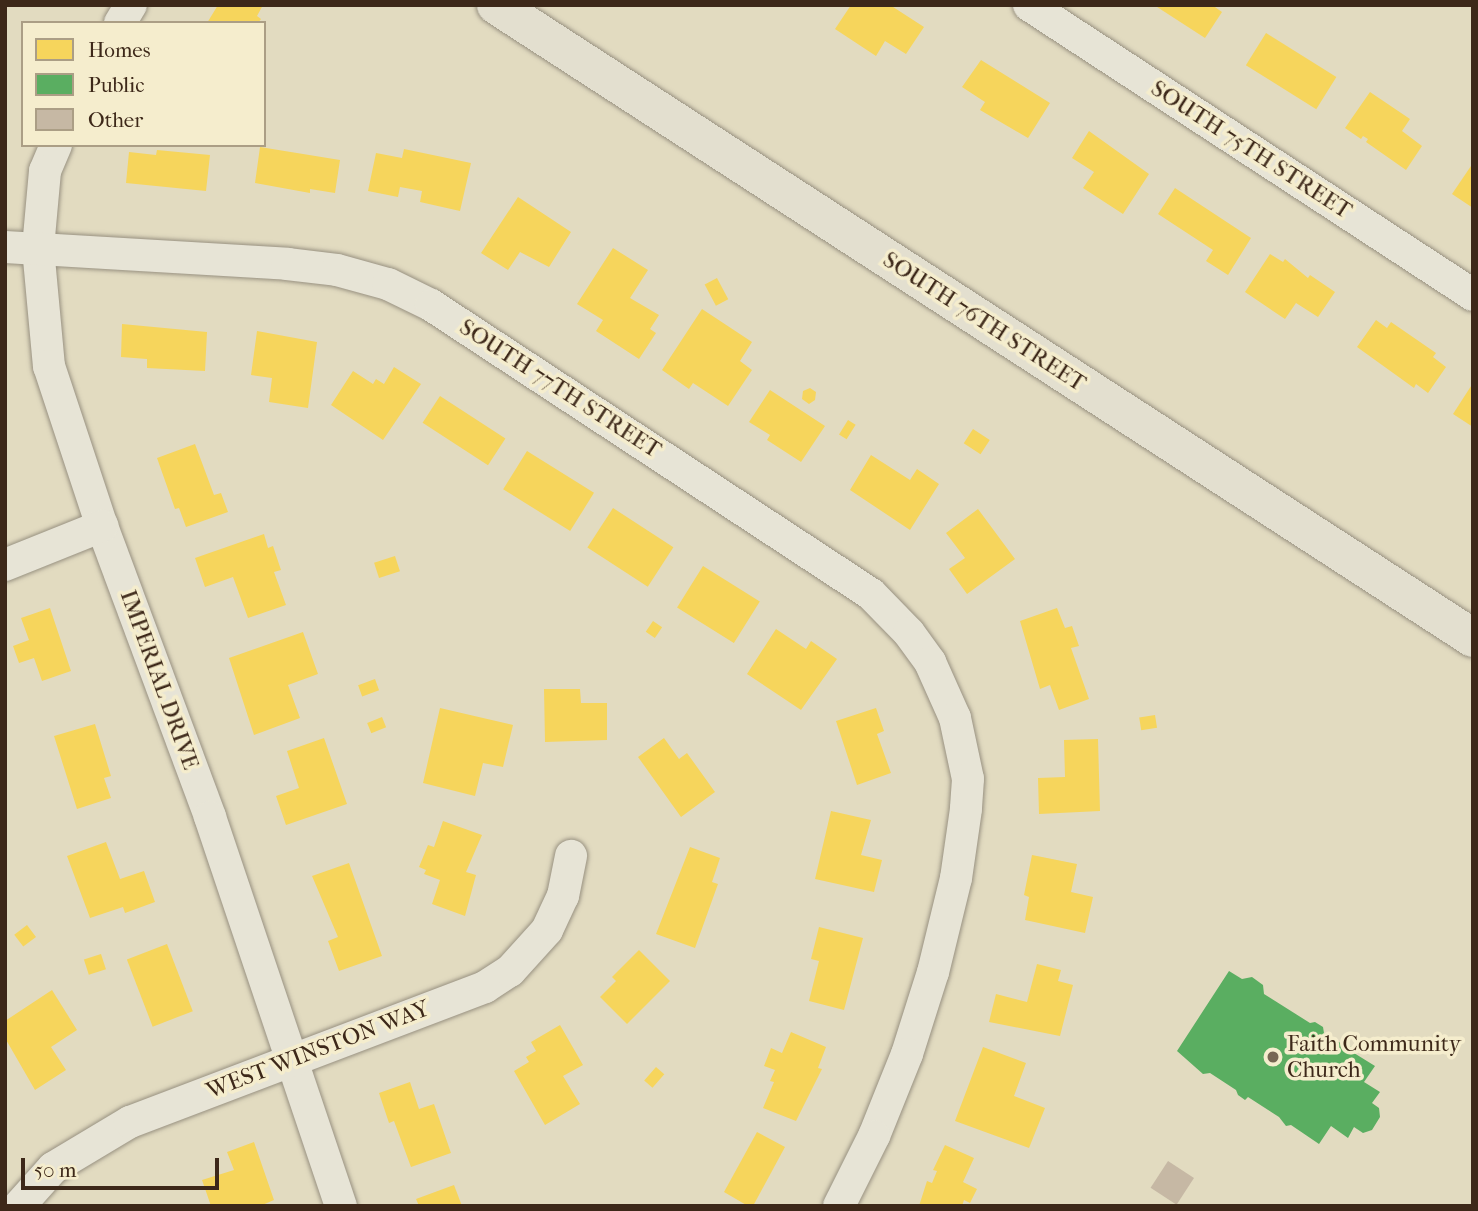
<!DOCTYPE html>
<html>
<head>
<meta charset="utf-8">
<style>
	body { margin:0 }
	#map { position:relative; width:1478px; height:1211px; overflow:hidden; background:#e2dbc0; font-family:"IM FELL French Canon",serif }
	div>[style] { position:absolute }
	.homes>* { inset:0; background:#f6d55c; transform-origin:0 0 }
	.public>* { inset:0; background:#5aae61 }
	.building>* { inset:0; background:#c6b8a4; transform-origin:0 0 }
	.roads { filter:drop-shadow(0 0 2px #989181) drop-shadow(0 0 2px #989181) }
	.minor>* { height:32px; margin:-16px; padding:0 16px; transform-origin:16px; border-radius:16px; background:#e7e4d6 }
	.major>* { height:38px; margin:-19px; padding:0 19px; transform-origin:19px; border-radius:19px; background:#e3dfcf }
	.dots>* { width:19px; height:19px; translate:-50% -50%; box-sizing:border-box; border:4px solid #f5edcd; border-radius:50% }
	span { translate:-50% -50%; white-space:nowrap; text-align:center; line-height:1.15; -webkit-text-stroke:7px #f5edcd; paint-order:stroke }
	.street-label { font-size:23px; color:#3d2819 }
	.poi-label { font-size:23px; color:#3d2819 }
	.left { translate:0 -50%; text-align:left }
	.frame { position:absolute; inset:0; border:7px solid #3d2819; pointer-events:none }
	.legend { position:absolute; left:21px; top:21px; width:245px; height:126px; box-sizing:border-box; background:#f5edcd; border:2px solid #ab9e85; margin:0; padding:9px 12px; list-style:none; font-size:21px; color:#3d2819 }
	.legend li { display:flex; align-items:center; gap:14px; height:35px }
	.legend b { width:35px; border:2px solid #ab9e85 }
	.scale { position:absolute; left:21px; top:1158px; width:198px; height:32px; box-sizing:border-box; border:4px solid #3d2819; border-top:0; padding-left:9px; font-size:21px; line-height:24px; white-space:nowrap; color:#3d2819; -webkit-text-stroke:5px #f5edcd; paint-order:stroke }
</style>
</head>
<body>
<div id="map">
	<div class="homes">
		<div style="clip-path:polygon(218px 5px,225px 6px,263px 5px,257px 16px,261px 19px,258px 23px,207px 23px)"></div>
		<div style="clip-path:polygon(851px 5px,890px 5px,924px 27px,906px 54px,885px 41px,876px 56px,835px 29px)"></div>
		<div style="clip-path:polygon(1154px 5px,1212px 5px,1222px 12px,1205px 38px)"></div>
		<div style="left:1266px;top:33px;width:83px;height:38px;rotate:32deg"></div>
		<div style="clip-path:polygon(981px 60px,1050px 103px,1028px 138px,980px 110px,985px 102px,962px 87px)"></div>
		<div style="clip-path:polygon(1370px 92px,1410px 119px,1402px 131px,1422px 146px,1406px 170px,1366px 142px,1368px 139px,1363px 136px,1361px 139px,1345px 128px)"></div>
		<div style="clip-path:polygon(1089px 131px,1149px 174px,1123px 214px,1083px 188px,1094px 172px,1072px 158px)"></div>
		<div style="clip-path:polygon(260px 147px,340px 160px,335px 193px,310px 189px,310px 193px,255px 183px)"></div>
		<div style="clip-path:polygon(404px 149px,471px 163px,460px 211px,420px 202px,422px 191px,400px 187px,398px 197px,368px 191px,376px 153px,402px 158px)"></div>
		<div style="clip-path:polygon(157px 150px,210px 155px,206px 191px,126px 183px,129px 152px,156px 155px)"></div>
		<div style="clip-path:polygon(1473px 163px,1473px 208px,1452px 194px)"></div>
		<div style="clip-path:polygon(1175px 188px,1251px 238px,1228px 275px,1206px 261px,1213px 250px,1158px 214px)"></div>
		<div style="clip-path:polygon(518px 197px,571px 232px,549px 267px,520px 252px,508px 270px,481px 253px)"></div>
		<div style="clip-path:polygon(613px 248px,648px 270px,630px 298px,659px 315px,650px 329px,656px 333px,639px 359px,596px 331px,603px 320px,577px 304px)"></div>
		<div style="clip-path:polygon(1270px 254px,1283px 262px,1285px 259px,1308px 278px,1310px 275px,1335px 292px,1318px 317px,1296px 303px,1285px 319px,1245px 292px)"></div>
		<div style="left:717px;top:278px;width:24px;height:14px;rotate:62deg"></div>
		<div style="clip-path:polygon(702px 309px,752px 342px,740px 361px,752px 370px,728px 406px,693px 383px,689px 389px,662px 370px)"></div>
		<div style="clip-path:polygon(1376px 320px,1387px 328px,1391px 322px,1436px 353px,1433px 357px,1446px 367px,1428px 393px,1416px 384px,1414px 388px,1357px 347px)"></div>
		<div style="clip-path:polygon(122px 324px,207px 332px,205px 371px,147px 368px,147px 359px,121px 357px)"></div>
		<div style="clip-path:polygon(257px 331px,317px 342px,308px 408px,269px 402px,272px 378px,251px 375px)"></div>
		<div style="clip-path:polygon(394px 367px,421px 384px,383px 440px,331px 405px,353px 371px,373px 384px,376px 379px,384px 384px)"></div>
		<div style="clip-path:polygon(1473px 383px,1473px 427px,1453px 414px)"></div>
		<div style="clip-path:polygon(810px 388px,816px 392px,815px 400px,809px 404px,802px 399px,803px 391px)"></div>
		<div style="clip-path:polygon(770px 390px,825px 426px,801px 462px,767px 440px,770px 435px,749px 422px)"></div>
		<div style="left:440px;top:396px;width:78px;height:32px;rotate:33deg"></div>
		<div style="left:848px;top:420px;width:9px;height:17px;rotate:32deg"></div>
		<div style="left:973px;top:429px;width:20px;height:17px;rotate:33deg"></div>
		<div style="clip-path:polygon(195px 444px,214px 495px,221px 493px,228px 512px,186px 527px,179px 508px,175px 509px,157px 458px)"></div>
		<div style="left:527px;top:451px;width:79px;height:45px;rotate:32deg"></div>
		<div style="clip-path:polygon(871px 455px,910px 480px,917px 469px,939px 484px,910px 530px,850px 490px)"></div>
		<div style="left:613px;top:508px;width:72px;height:47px;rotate:33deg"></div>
		<div style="clip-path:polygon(978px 509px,1015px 559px,967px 594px,949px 569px,965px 558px,946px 533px)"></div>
		<div style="clip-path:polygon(264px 534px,268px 548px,273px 546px,281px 570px,274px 572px,286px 605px,248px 618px,233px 577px,205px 587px,195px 558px)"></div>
		<div style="left:395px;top:556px;width:16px;height:22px;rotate:72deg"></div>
		<div style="left:703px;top:566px;width:67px;height:49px;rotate:32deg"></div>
		<div style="clip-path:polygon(50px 608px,71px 671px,42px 681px,34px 658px,19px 663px,13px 646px,29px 640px,21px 618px)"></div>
		<div style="clip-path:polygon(1057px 608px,1065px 628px,1072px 626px,1079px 646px,1071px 648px,1089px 699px,1059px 710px,1050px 685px,1040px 689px,1020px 621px)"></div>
		<div style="left:653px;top:621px;width:11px;height:13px;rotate:34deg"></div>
		<div style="clip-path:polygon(776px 629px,806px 649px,811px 641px,837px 659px,801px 710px,747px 674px)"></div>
		<div style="clip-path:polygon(303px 632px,318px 674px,288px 685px,300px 718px,254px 735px,229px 658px)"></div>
		<div style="left:375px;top:679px;width:12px;height:18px;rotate:70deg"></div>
		<div style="clip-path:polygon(544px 689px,580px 689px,581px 703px,607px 703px,607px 740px,545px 742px)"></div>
		<div style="clip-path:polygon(440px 708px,513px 725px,503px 767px,483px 763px,475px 796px,423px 783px)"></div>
		<div style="clip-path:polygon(876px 708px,884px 731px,877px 734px,891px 773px,857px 785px,836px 721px)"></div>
		<div style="left:1155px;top:715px;width:13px;height:16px;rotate:81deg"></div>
		<div style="left:382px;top:717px;width:11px;height:16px;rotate:68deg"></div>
		<div style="clip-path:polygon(95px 724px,111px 776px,104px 778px,111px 798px,77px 809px,54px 736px)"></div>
		<div style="clip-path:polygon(324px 738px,347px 804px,286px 825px,276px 796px,299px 788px,287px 751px)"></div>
		<div style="clip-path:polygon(664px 738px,679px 759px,687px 753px,715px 792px,681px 817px,638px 757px)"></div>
		<div style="clip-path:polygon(1098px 739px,1100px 811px,1039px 814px,1038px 778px,1065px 777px,1064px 740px)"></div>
		<div style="clip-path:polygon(831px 811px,871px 820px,861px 855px,882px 860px,874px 892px,815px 879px)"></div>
		<div style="clip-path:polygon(443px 821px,482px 835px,466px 872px,476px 875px,465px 916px,432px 904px,440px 880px,424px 874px,426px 870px,419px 867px,428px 845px,434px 847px)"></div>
		<div style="clip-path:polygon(106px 842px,120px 879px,144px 871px,155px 902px,125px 913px,123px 907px,90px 918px,67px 856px)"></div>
		<div style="clip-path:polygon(690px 847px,720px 858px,712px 882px,718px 884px,695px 948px,656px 934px)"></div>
		<div style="clip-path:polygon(1032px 855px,1077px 864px,1071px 892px,1093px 897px,1085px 933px,1025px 920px,1029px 897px,1024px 895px)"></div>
		<div style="clip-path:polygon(349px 863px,382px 956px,339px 971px,328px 941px,338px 937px,312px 876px)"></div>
		<div style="left:27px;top:925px;width:15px;height:16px;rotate:53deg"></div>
		<div style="clip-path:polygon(819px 927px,863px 938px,844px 1010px,809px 1001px,819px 961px,811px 959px)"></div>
		<div style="left:167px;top:944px;width:72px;height:43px;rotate:69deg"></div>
		<div style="clip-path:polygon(639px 950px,670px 981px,627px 1024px,600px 997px,616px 981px,612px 977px)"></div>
		<div style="left:101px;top:954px;width:16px;height:18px;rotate:72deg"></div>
		<div style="clip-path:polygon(1037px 964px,1061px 970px,1058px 981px,1073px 985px,1060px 1036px,989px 1022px,996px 994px,1027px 1002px)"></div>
		<div style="clip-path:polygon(52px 990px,77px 1030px,51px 1047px,66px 1070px,35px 1090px,5px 1038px,5px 1021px)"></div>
		<div style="clip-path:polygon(560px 1025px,583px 1065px,563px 1076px,580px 1104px,545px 1125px,514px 1071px,529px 1062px,526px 1057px,536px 1051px,531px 1042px)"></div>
		<div style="clip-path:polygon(791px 1032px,826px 1047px,818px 1068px,822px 1069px,796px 1121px,763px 1108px,774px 1082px,770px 1081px,775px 1070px,764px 1066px,771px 1048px,782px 1053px)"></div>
		<div style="clip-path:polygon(983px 1047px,1026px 1063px,1014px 1096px,1045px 1108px,1029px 1148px,955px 1121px)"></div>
		<div style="left:656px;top:1067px;width:11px;height:18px;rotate:41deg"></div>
		<div style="clip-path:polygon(410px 1082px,419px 1109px,434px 1104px,451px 1153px,411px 1167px,394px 1121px,389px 1123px,379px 1093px)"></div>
		<div style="clip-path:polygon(757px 1132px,785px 1147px,753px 1206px,748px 1206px,724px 1192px)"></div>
		<div style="clip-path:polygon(254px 1142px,274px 1200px,260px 1206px,211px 1206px,202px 1180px,234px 1170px,227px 1152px)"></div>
		<div style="clip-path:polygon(945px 1145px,974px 1158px,963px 1182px,977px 1189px,970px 1203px,964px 1200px,962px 1206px,919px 1206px,927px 1181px,932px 1183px,937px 1171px,933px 1170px)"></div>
		<div style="clip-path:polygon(454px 1185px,462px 1206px,419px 1206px,416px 1199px)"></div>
	</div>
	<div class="public">
		<div style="clip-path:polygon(1229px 971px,1242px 979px,1252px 977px,1263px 985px,1264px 994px,1310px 1023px,1315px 1022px,1323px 1027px,1324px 1033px,1342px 1044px,1346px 1043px,1353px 1048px,1354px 1053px,1375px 1066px,1364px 1082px,1380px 1092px,1372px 1103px,1379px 1108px,1380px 1117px,1372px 1130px,1363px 1133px,1354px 1127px,1348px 1138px,1331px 1126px,1319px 1144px,1291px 1125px,1286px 1126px,1279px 1117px,1248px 1097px,1245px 1100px,1238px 1095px,1236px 1090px,1210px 1073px,1203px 1074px,1177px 1051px)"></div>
	</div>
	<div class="building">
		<div style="left:1168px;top:1161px;width:31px;height:32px;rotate:33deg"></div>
	</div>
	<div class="roads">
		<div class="minor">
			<div style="left:1029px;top:5px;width:530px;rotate:33.15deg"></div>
			<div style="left:120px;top:23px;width:21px;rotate:-59deg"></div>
			<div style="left:56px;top:145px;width:28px;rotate:113deg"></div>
			<div style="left:45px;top:171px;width:77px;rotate:95.2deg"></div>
			<div style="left:38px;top:248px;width:119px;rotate:84.7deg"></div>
			<div style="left:49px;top:366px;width:169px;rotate:71.7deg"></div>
			<div style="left:102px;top:526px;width:310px;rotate:69.6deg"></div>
			<div style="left:210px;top:817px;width:410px;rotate:71.4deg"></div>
			<div style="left:5px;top:247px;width:283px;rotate:3.4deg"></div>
			<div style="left:287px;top:264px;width:50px;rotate:6.8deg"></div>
			<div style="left:337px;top:270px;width:53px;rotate:15.4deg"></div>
			<div style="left:388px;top:284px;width:48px;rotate:26deg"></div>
			<div style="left:431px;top:305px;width:526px;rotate:33.3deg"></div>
			<div style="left:871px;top:594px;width:54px;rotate:45.7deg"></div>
			<div style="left:909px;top:633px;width:36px;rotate:54deg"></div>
			<div style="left:930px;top:662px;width:61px;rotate:65.9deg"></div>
			<div style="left:955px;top:718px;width:62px;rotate:78deg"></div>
			<div style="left:968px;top:779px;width:30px;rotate:94deg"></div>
			<div style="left:966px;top:809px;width:70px;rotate:98.2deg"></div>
			<div style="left:956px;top:878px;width:97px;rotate:103.7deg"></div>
			<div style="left:933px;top:972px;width:86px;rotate:107.6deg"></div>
			<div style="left:907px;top:1054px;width:88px;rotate:111.9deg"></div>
			<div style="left:874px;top:1136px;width:78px;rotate:116.6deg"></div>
			<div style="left:5px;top:565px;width:105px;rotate:-21.9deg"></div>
			<div style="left:19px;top:1206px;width:51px;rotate:-48.2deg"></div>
			<div style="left:53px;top:1168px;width:90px;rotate:-30.9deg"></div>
			<div style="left:130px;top:1122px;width:380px;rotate:-20.8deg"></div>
			<div style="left:485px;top:987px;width:30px;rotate:-33deg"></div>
			<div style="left:510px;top:971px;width:55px;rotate:-47.9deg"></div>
			<div style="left:547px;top:930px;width:38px;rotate:-65deg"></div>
			<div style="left:563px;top:896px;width:41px;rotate:-78.7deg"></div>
		</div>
		<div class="major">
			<div style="left:496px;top:5px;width:1164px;rotate:32.94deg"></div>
		</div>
	</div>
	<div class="dots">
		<div style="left:1273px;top:1057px;background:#776753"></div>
	</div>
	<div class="street-label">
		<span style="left:1251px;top:150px;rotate:33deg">SOUTH 75TH STREET</span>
		<span style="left:984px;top:322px;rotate:33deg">SOUTH 76TH STREET</span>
		<span style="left:560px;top:389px;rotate:33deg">SOUTH 77TH STREET</span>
		<span style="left:159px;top:680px;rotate:70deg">IMPERIAL DRIVE</span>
		<span style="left:318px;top:1050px;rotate:-21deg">WEST WINSTON WAY</span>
	</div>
	<div class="poi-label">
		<span class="left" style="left:1287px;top:1057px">Faith Community<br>Church</span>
	</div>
	<div class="frame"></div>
	<ul class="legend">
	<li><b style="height:19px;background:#f6d55c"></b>Homes</li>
	<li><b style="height:19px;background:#5aae61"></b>Public</li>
	<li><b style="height:19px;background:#c6b8a4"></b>Other</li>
	</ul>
	<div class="scale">50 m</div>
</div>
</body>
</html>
